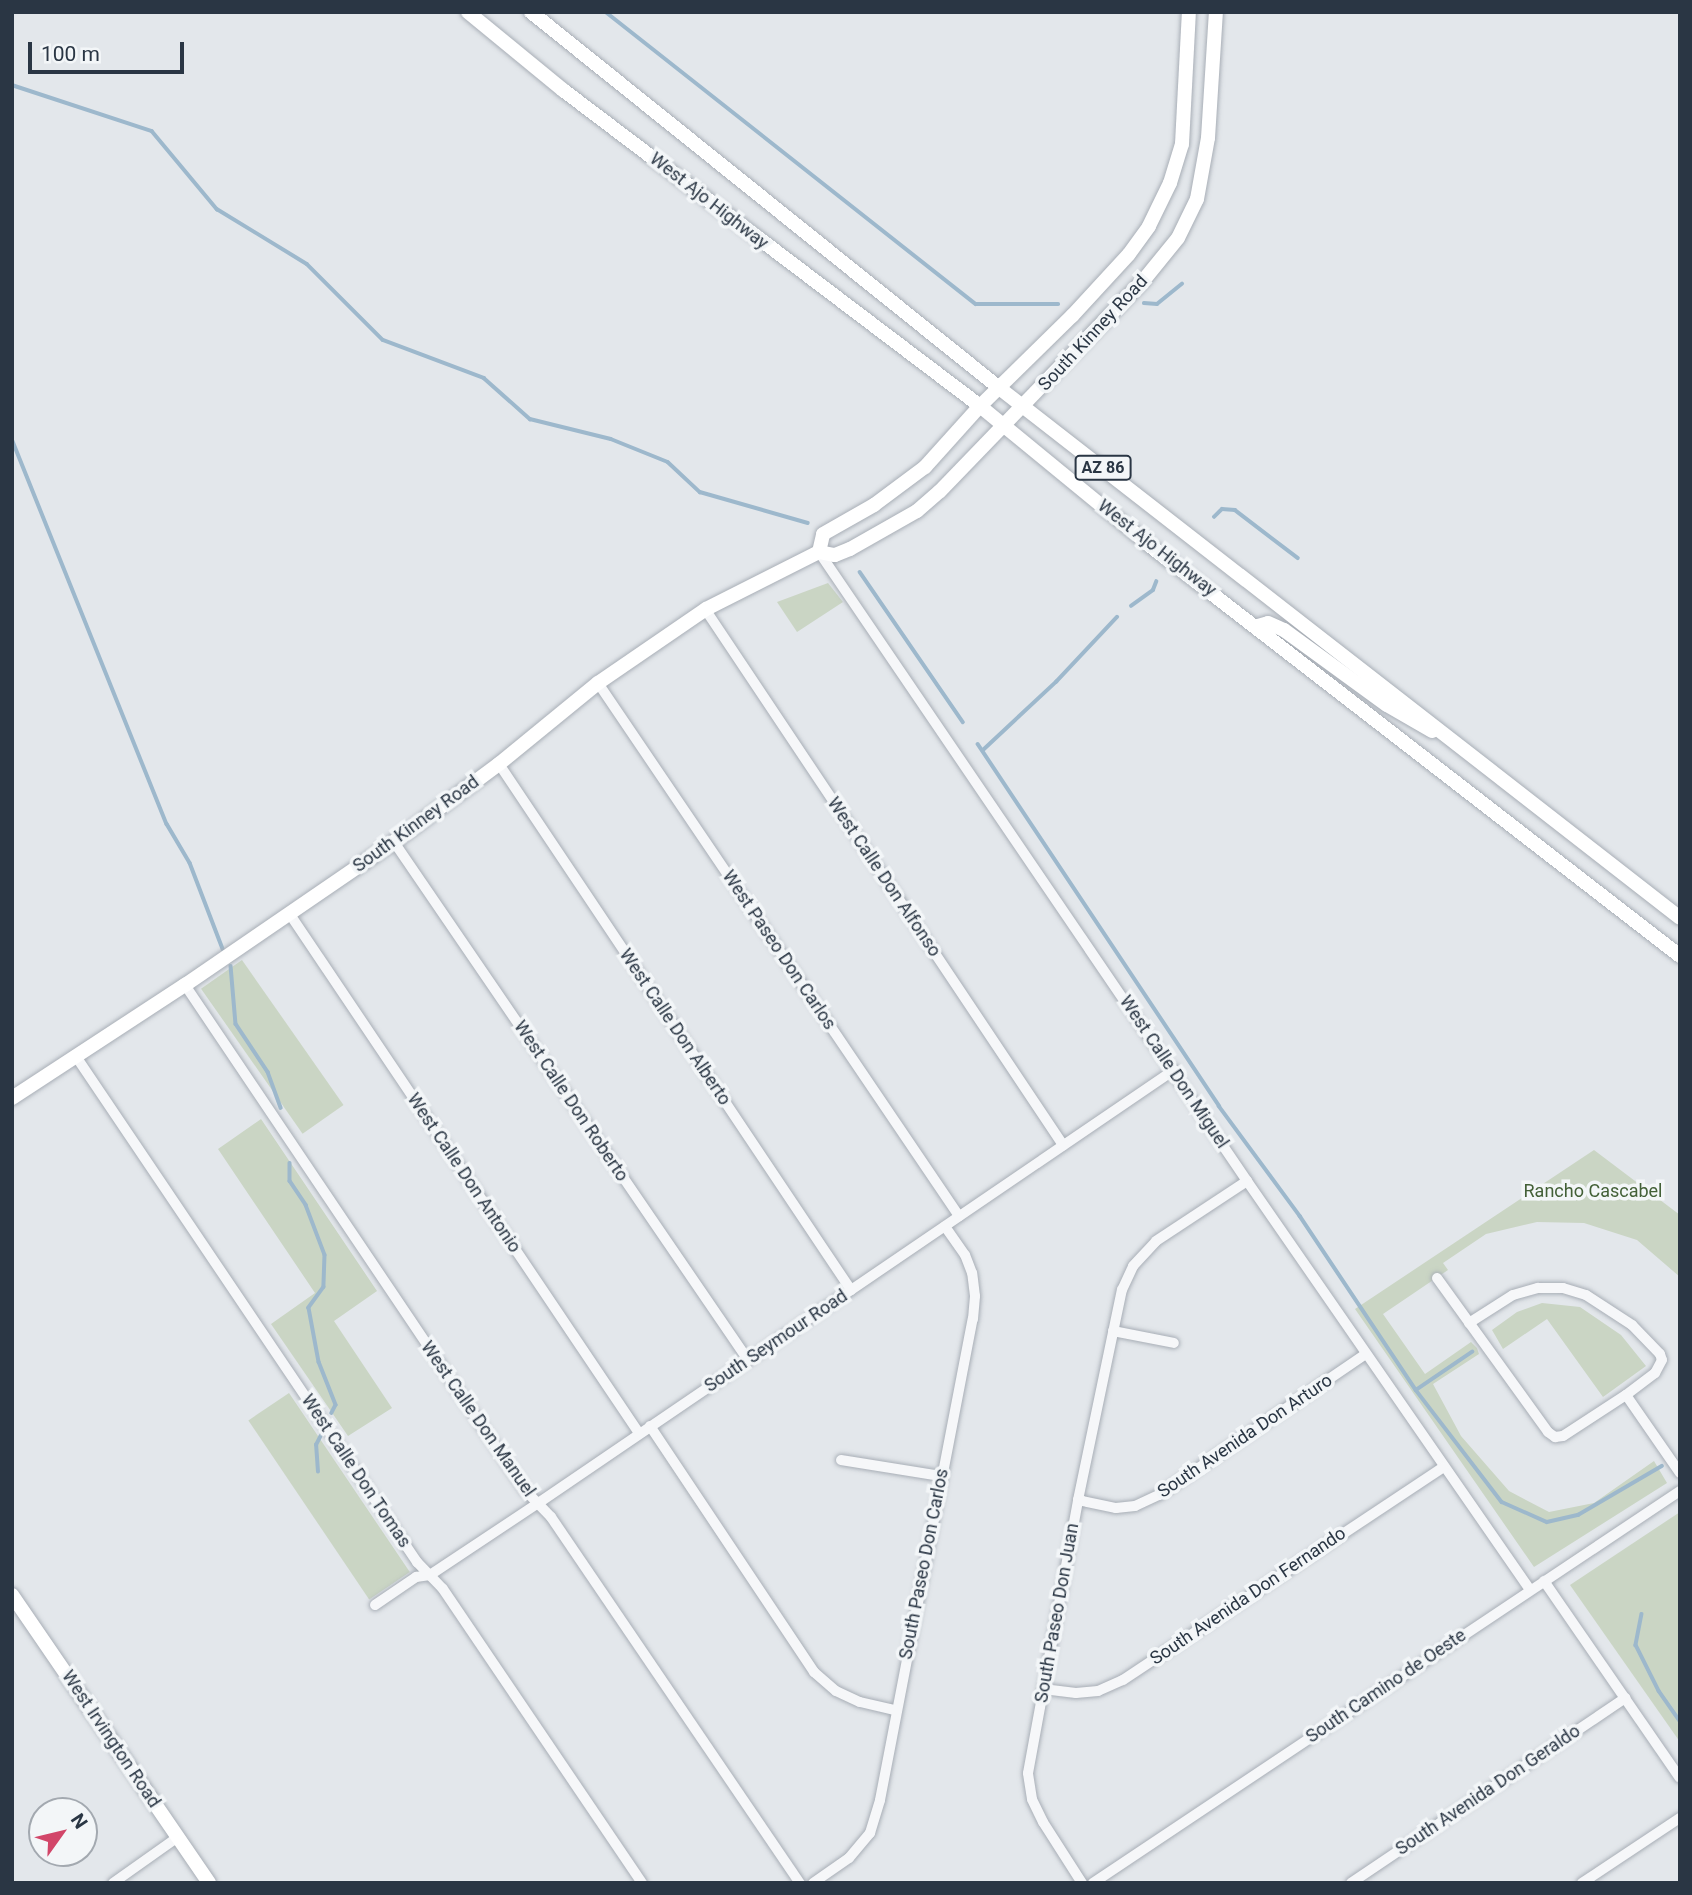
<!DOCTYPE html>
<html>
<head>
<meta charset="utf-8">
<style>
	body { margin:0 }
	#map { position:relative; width:1692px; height:1895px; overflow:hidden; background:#e3e7eb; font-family:Roboto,sans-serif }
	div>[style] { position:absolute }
	.green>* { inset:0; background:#cad5c4; transform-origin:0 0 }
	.stream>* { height:3.5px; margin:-1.75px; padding:0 1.75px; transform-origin:1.75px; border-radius:1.75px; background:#9db8cc }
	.roads { filter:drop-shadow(0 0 2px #a8aeb6) drop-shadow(0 0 2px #a8aeb6) }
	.minor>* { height:10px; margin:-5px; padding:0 5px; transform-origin:5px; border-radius:5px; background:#f6f7f9 }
	.major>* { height:14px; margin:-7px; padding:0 7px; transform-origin:7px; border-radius:7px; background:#fff }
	span { translate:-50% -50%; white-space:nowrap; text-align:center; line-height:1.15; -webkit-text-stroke:7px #f3f6f8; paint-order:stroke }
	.shield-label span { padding:2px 5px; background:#f3f6f8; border:2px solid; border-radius:5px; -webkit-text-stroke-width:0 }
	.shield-label { font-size:16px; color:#2a3644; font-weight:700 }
	.street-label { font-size:18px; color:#2a3644 }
	.park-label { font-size:18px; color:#436037 }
	.frame { position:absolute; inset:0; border:14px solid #2a3644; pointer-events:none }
	.north { position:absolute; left:28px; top:1797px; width:70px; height:70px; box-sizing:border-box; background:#f3f6f8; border:2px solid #a3a9b0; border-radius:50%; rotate:56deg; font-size:19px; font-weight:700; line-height:28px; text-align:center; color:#2a3644 }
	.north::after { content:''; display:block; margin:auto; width:24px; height:32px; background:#d24669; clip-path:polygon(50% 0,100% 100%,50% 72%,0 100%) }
	.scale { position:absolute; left:28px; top:42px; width:156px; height:32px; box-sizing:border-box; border:4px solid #2a3644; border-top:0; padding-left:9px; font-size:21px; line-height:24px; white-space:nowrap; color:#2a3644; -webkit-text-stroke:5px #f3f6f8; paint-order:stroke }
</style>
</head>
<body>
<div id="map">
	<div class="green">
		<div style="clip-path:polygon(828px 583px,843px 602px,797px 632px,777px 602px)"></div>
		<div style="left:242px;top:960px;width:177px;height:50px;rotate:55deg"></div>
		<div style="clip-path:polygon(261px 1119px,377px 1291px,334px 1321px,392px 1408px,348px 1436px,271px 1324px,315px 1293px,218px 1149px)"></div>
		<div style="clip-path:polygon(1594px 1150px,1680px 1215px,1680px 1277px,1637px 1240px,1584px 1223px,1537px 1222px,1486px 1234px,1443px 1263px,1448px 1270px,1383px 1314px,1425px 1374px,1471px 1342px,1477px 1348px,1479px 1354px,1433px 1384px,1461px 1436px,1509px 1491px,1549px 1512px,1594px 1503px,1654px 1461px,1667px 1483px,1534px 1567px,1355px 1309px)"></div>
		<div style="clip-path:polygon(1542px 1303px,1580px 1307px,1621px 1335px,1646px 1366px,1603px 1397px,1547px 1319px,1503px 1349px,1492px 1330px,1517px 1312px)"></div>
		<div style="left:289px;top:1393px;width:216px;height:49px;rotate:56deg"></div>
		<div style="clip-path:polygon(1680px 1512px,1680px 1742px,1570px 1585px)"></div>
	</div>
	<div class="stream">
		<div style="left:606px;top:12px;width:471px;rotate:38.3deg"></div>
		<div style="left:976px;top:304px;width:82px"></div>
		<div style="left:12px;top:85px;width:147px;rotate:18.2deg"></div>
		<div style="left:152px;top:131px;width:102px;rotate:50.2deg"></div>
		<div style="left:217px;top:209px;width:105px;rotate:31.4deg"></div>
		<div style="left:307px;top:264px;width:107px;rotate:45deg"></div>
		<div style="left:383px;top:340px;width:108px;rotate:20.6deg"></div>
		<div style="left:484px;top:378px;width:62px;rotate:41.7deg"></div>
		<div style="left:530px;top:419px;width:83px;rotate:13.9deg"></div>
		<div style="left:611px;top:439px;width:61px;rotate:22deg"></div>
		<div style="left:668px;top:462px;width:44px;rotate:43.2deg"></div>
		<div style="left:700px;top:492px;width:112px;rotate:16deg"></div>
		<div style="left:1144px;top:303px;width:13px;rotate:4deg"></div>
		<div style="left:1157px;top:304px;width:32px;rotate:-39deg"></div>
		<div style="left:12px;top:439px;width:415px;rotate:68.1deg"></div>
		<div style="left:167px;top:824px;width:45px;rotate:59.5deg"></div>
		<div style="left:190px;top:863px;width:92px;rotate:69deg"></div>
		<div style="left:1214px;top:517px;width:11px;rotate:-45deg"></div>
		<div style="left:1222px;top:509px;width:13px;rotate:4deg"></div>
		<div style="left:1235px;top:510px;width:79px;rotate:37.3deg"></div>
		<div style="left:860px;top:572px;width:182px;rotate:55.5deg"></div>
		<div style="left:1131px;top:606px;width:27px;rotate:-36deg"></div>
		<div style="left:1153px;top:590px;width:9px;rotate:-69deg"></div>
		<div style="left:978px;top:744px;width:435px;rotate:56.3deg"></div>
		<div style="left:1219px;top:1106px;width:137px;rotate:53.6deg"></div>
		<div style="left:1300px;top:1216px;width:209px;rotate:56.3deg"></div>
		<div style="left:1416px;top:1390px;width:141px;rotate:52.5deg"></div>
		<div style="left:1502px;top:1502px;width:49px;rotate:24deg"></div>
		<div style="left:1547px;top:1522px;width:32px;rotate:-13deg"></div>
		<div style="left:1578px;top:1515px;width:97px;rotate:-30.3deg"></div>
		<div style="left:983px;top:750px;width:100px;rotate:-43deg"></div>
		<div style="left:1056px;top:682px;width:89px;rotate:-46.8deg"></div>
		<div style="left:231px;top:966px;width:58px;rotate:85.1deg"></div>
		<div style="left:236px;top:1024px;width:58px;rotate:56.3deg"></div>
		<div style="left:268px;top:1072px;width:38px;rotate:70deg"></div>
		<div style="left:290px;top:1163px;width:18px;rotate:90deg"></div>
		<div style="left:290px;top:1181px;width:29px;rotate:56deg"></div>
		<div style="left:306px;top:1205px;width:53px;rotate:69.2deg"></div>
		<div style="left:325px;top:1255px;width:32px;rotate:92deg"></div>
		<div style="left:324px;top:1287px;width:26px;rotate:126deg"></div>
		<div style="left:309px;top:1308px;width:55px;rotate:79.5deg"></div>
		<div style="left:319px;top:1362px;width:46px;rotate:68.4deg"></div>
		<div style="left:336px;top:1405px;width:9px;rotate:117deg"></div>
		<div style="left:1416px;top:1390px;width:68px;rotate:-34.2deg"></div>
		<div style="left:318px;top:1472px;width:27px;rotate:-94deg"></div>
		<div style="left:316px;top:1445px;width:11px;rotate:-63deg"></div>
		<div style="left:1642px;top:1614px;width:32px;rotate:101deg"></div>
		<div style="left:1636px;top:1645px;width:51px;rotate:63.4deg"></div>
		<div style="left:1659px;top:1691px;width:37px;rotate:55deg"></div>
	</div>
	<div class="roads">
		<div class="minor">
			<div style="left:819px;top:552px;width:761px;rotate:55.77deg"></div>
			<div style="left:1247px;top:1181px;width:497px;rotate:55.3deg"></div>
			<div style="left:705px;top:609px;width:645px;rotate:56.26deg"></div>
			<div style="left:598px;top:683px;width:644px;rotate:55.89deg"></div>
			<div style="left:499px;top:764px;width:633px;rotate:56.21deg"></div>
			<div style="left:394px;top:842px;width:627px;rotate:55.65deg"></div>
			<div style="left:289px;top:913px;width:627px;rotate:56.06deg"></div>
			<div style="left:185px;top:985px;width:609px;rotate:56.05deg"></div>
			<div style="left:525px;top:1490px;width:37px;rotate:46deg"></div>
			<div style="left:551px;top:1517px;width:443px;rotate:55.8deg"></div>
			<div style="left:75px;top:1055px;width:612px;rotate:56deg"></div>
			<div style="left:417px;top:1562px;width:37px;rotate:46deg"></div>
			<div style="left:443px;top:1589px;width:355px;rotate:55.9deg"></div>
			<div style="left:1437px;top:1278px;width:190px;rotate:54.2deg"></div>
			<div style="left:1548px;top:1432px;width:9px;rotate:36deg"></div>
			<div style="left:1555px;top:1437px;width:8px;rotate:-7deg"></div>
			<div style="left:1563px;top:1436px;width:75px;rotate:-33.1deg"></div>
			<div style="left:1626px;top:1395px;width:95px;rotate:55.3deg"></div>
			<div style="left:1469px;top:1323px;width:52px;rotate:-32.5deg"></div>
			<div style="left:1513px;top:1295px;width:26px;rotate:-16deg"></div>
			<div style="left:1538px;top:1288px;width:25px"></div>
			<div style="left:1563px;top:1288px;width:24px;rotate:17deg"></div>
			<div style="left:1586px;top:1295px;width:55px;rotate:33.1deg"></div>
			<div style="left:1632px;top:1325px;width:40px;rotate:46deg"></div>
			<div style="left:1660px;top:1354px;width:6px;rotate:72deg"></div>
			<div style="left:1662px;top:1360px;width:15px;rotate:118deg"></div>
			<div style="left:1655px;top:1373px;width:36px;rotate:143deg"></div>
			<div style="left:1113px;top:1331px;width:62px;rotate:11.1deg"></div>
			<div style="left:650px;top:1426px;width:296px;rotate:56.3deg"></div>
			<div style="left:814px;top:1672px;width:29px;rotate:41deg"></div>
			<div style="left:836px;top:1691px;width:26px;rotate:25deg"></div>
			<div style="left:860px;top:1702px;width:37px;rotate:13deg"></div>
			<div style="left:841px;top:1460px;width:101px;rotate:9.1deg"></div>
			<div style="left:1078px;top:1500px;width:39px;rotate:12deg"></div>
			<div style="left:1116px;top:1508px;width:19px;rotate:-6deg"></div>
			<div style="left:1135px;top:1506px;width:26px;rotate:-25deg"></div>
			<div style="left:1159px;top:1495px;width:250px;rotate:-34.3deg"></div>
			<div style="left:1544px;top:1581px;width:239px;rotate:55.4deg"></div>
			<div style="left:375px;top:1605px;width:50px;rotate:-34.3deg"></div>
			<div style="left:416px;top:1577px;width:14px;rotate:-8deg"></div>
			<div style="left:430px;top:1575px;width:128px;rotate:-33.6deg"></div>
			<div style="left:537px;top:1504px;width:771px;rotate:-34.27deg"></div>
			<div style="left:1043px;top:1689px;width:33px;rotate:7deg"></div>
			<div style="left:1076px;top:1693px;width:22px;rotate:-5deg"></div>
			<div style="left:1098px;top:1691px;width:27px;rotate:-24deg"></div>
			<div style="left:1123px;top:1680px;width:384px;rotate:-33.6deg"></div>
			<div style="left:113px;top:1883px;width:80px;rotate:-35.3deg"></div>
			<div style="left:813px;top:1883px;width:44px;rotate:-34.8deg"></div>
			<div style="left:849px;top:1858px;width:33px;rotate:-50deg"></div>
			<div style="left:870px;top:1833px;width:34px;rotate:-73deg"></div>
			<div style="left:880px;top:1800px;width:490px;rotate:-79.1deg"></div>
			<div style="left:973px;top:1319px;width:23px;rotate:-85deg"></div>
			<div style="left:975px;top:1296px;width:23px;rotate:-97deg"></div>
			<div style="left:972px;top:1273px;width:19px;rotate:-111deg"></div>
			<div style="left:965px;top:1255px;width:35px;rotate:-125deg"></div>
			<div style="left:1082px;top:1883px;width:72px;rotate:-122.6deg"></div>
			<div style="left:1043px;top:1822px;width:25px;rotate:-116deg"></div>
			<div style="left:1032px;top:1799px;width:26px;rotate:-99deg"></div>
			<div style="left:1028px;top:1773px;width:278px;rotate:-79.6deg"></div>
			<div style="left:1078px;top:1500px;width:215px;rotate:-78.2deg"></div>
			<div style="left:1122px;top:1290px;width:26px;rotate:-65deg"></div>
			<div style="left:1133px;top:1266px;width:34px;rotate:-47deg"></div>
			<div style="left:1156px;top:1241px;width:109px;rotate:-33.4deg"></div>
			<div style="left:1093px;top:1883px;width:706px;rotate:-33.74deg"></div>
			<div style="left:1351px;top:1883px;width:331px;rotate:-34deg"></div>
			<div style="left:1582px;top:1883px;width:118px;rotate:-33.6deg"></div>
		</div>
		<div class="major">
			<div style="left:468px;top:12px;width:123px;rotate:39.4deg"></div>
			<div style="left:563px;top:90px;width:523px;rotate:37.15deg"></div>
			<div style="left:980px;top:406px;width:219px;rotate:39.4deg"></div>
			<div style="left:1149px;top:545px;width:671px;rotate:37.74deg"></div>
			<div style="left:531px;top:12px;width:599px;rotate:38.76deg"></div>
			<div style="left:998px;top:387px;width:864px;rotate:37.9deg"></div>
			<div style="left:819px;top:552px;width:18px;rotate:-77deg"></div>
			<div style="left:823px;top:534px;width:59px;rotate:-29.6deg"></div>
			<div style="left:874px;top:505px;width:64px;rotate:-36.7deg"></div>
			<div style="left:925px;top:467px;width:82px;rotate:-48deg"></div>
			<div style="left:980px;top:406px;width:129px;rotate:-44.4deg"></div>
			<div style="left:1072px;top:316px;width:84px;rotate:-47.4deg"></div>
			<div style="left:1129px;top:254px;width:34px;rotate:-54deg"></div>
			<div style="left:1149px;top:226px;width:48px;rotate:-64deg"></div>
			<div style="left:1170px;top:183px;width:41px;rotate:-72.9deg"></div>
			<div style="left:1182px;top:144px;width:132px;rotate:-87deg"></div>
			<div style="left:1258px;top:626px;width:10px;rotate:-17deg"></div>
			<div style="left:1268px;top:623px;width:17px;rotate:24deg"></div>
			<div style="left:1284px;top:630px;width:127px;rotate:36.1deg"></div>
			<div style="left:1387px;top:705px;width:52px;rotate:30deg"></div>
			<div style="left:12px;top:1098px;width:207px;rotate:-33.2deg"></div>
			<div style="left:185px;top:985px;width:253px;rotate:-34.4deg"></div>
			<div style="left:394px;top:842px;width:131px;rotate:-36.6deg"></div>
			<div style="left:499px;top:764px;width:128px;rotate:-39.3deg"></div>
			<div style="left:598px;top:683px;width:131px;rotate:-34.4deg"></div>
			<div style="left:706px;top:609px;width:127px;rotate:-26.8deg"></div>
			<div style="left:819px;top:552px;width:16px;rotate:11deg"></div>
			<div style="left:835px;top:555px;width:16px;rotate:-22deg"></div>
			<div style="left:850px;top:549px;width:77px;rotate:-29.6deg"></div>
			<div style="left:917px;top:511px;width:30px;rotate:-41deg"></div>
			<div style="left:940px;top:491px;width:292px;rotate:-46deg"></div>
			<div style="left:1143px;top:281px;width:55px;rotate:-50.9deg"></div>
			<div style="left:1178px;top:238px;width:43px;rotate:-64deg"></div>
			<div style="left:1197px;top:199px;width:62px;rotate:-79.8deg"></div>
			<div style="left:1208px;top:138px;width:126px;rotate:-86.4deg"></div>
			<div style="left:12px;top:1595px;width:349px;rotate:55.6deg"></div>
		</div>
	</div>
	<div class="shield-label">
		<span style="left:1103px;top:468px">AZ 86</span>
	</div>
	<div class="street-label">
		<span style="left:709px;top:201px;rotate:38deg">West Ajo Highway</span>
		<span style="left:1093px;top:333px;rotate:-47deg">South Kinney Road</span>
		<span style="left:1157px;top:548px;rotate:38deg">West Ajo Highway</span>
		<span style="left:416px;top:824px;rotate:-36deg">South Kinney Road</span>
		<span style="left:884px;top:877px;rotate:56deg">West Calle Don Alfonso</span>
		<span style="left:779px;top:950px;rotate:56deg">West Paseo Don Carlos</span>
		<span style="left:675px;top:1027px;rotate:56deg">West Calle Don Alberto</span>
		<span style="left:1174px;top:1072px;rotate:56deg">West Calle Don Miguel</span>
		<span style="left:571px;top:1101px;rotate:56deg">West Calle Don Roberto</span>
		<span style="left:464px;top:1173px;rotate:56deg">West Calle Don Antonio</span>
		<span style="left:776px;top:1341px;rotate:-34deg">South Seymour Road</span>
		<span style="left:478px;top:1419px;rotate:55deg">West Calle Don Manuel</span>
		<span style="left:1245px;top:1436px;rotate:-34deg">South Avenida Don Arturo</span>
		<span style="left:356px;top:1471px;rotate:56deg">West Calle Don Tomas</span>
		<span style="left:924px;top:1564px;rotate:-79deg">South Paseo Don Carlos</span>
		<span style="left:1248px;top:1596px;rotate:-34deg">South Avenida Don Fernando</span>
		<span style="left:1057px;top:1613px;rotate:-80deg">South Paseo Don Juan</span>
		<span style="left:1386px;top:1686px;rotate:-34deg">South Camino de Oeste</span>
		<span style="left:111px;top:1739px;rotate:56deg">West Irvington Road</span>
		<span style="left:1488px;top:1790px;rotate:-34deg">South Avenida Don Geraldo</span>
	</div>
	<div class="park-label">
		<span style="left:1593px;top:1191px">Rancho Cascabel</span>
	</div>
	<div class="frame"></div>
	<div class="north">N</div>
	<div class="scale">100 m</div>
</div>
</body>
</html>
